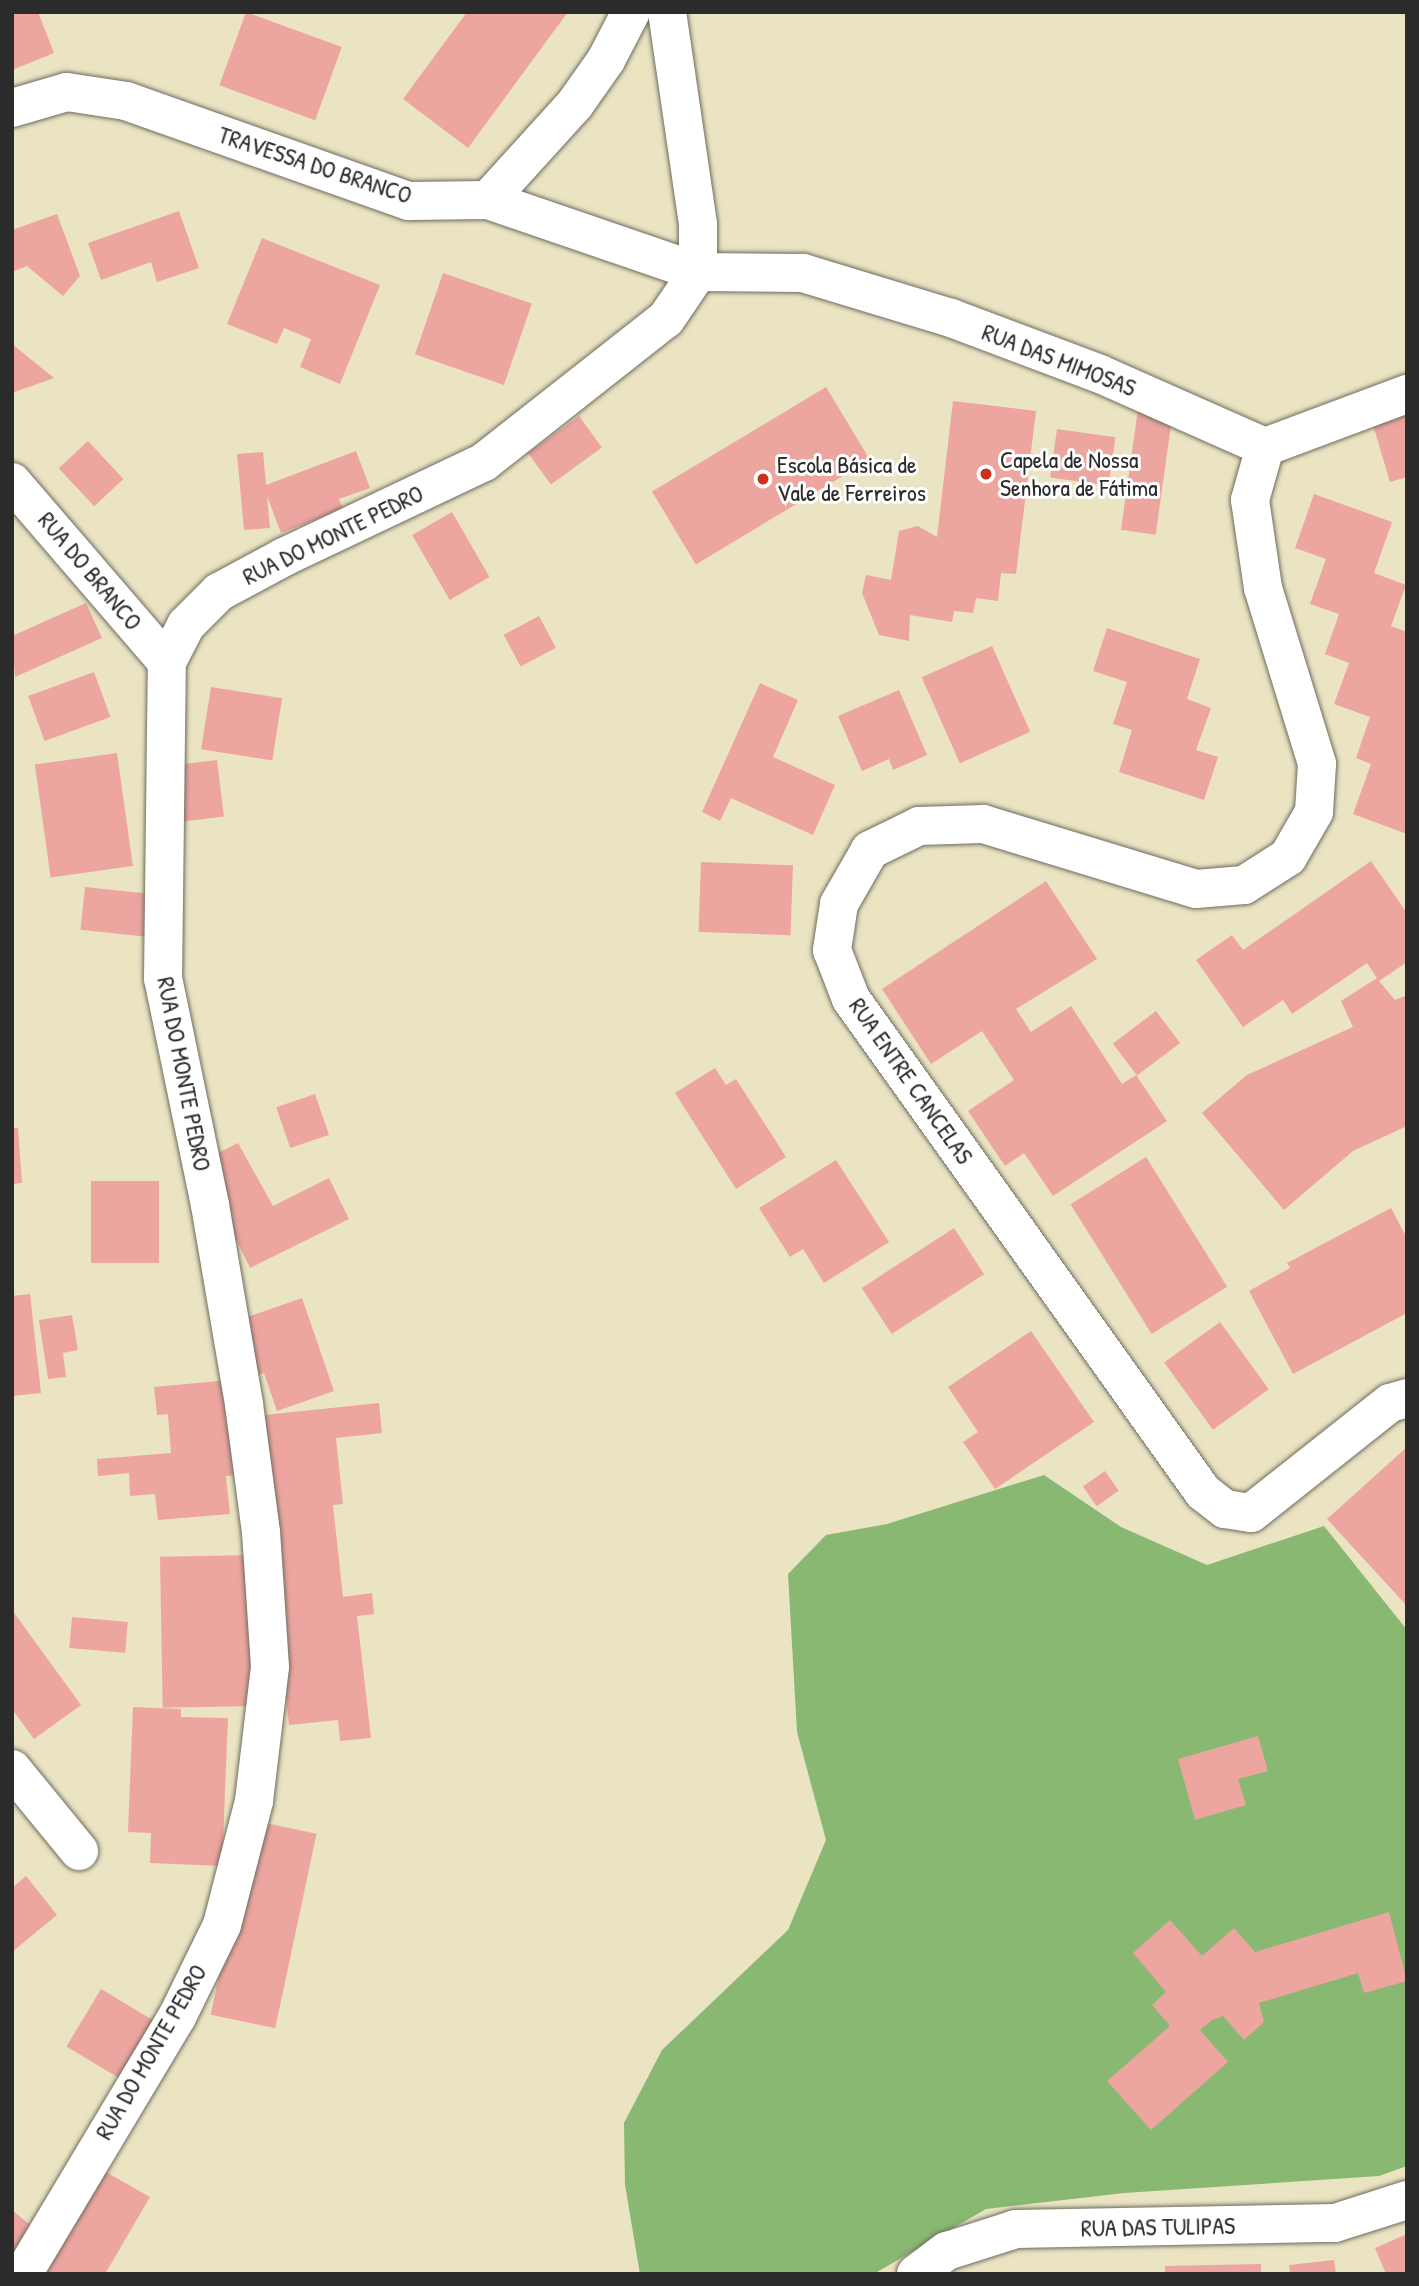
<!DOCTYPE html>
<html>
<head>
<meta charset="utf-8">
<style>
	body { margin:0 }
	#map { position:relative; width:1419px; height:2286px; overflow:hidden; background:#ebe4c3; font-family:"Patrick Hand",sans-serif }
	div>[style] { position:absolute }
	.forest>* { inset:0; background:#88b872 }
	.building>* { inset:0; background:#eda5a0; transform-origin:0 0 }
	.roads { filter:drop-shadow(0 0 2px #6e6c60) drop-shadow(0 0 2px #6e6c60) }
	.minor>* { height:38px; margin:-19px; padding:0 19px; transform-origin:19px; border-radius:19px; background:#fff }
	.dots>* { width:19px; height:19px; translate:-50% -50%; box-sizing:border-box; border:4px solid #fff; border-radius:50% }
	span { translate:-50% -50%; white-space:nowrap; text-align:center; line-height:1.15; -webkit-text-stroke:6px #fff; paint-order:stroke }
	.street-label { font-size:24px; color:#2b2b2b }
	.poi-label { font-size:24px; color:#2b2b2b }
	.left { translate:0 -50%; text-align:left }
	.frame { position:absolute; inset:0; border:14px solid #2b2b2b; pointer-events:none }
</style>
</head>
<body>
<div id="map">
	<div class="forest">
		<div style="clip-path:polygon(1044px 1475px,1121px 1527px,1207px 1565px,1324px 1526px,1407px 1630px,1407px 2166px,1379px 2176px,1124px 2193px,986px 2209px,877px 2272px,640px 2274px,625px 2185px,624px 2123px,662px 2050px,788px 1930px,826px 1840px,797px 1732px,788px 1574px,826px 1535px,887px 1524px)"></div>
	</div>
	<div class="building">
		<div style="clip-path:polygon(12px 12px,38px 12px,54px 53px,12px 70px)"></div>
		<div style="left:246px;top:12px;width:102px;height:78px;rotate:20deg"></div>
		<div style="clip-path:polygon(467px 12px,568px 12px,468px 148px,403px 99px)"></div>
		<div style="clip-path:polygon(179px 211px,199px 268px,157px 282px,151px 262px,101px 280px,88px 243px)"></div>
		<div style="clip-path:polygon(57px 214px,80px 276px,63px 296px,27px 266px,12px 272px,12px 230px)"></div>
		<div style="clip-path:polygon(262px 238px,380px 285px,340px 384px,300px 367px,311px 339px,284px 328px,277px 344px,227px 324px)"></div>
		<div style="left:443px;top:273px;width:94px;height:86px;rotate:19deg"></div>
		<div style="clip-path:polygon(12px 344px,54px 378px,12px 393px)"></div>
		<div style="left:826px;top:387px;width:85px;height:203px;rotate:59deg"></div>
		<div style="clip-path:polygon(953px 401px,1036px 411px,1016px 574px,1001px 573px,998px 601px,976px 598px,973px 613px,954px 611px,952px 622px,910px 615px,909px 641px,879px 635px,862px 593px,866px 575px,891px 580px,899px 531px,918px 526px,937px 537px)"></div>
		<div style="left:1138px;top:409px;width:35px;height:122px;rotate:8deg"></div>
		<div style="clip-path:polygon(1407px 415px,1407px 477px,1390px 482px,1373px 425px)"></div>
		<div style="left:579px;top:416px;width:39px;height:63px;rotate:54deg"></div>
		<div style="left:1057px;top:429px;width:59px;height:49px;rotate:8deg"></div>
		<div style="left:88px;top:441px;width:52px;height:40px;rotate:47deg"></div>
		<div style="clip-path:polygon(356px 451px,370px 488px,339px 499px,343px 509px,281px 533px,267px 496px,270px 528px,244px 530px,237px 454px,263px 452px,266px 485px)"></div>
		<div style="clip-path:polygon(1314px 494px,1392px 522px,1374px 573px,1406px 585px,1391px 626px,1407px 632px,1407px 834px,1353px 814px,1371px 764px,1356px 758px,1370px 717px,1334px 704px,1349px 663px,1325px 654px,1339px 614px,1310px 604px,1326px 559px,1295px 548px)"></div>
		<div style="left:452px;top:512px;width:75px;height:46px;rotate:60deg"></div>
		<div style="clip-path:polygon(86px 603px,102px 638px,15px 677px,12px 636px)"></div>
		<div style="left:539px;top:616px;width:36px;height:40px;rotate:62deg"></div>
		<div style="clip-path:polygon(1107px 628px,1200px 659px,1187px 699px,1211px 708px,1196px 750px,1218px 757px,1204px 800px,1119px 772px,1132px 730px,1113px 724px,1127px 682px,1093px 671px)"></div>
		<div style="left:992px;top:646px;width:94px;height:77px;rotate:66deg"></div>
		<div style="left:94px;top:672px;width:48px;height:70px;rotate:70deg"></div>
		<div style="clip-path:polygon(760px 683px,798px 700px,773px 757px,835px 785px,813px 835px,731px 798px,720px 821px,702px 812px)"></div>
		<div style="left:211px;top:687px;width:72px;height:63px;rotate:9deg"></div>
		<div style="clip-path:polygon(899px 690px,927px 755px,893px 770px,889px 759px,862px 771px,838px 716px)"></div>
		<div style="left:117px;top:753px;width:114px;height:83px;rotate:82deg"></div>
		<div style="left:217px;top:760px;width:57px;height:41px;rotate:83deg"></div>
		<div style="clip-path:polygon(1371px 861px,1407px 913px,1407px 962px,1379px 981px,1395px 1000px,1407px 995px,1407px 1126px,1353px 1151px,1284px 1210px,1202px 1113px,1247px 1075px,1353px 1027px,1341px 1001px,1377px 978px,1367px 963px,1292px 1014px,1283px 1000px,1243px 1027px,1196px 960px,1232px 935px,1243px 950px)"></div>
		<div style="left:701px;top:862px;width:92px;height:70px;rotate:2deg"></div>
		<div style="clip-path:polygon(1046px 881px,1097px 959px,1016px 1009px,1031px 1032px,1071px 1006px,1122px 1084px,1136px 1075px,1167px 1121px,1053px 1196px,1024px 1153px,1005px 1166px,968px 1111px,1014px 1080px,982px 1031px,931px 1064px,882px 989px)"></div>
		<div style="left:85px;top:887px;width:69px;height:43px;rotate:6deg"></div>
		<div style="left:1156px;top:1011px;width:40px;height:54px;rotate:53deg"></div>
		<div style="clip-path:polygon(715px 1068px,726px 1085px,736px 1079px,786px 1157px,736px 1189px,675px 1093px)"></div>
		<div style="left:315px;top:1094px;width:43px;height:41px;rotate:71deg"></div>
		<div style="clip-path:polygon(12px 1128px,18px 1128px,22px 1183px,12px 1184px)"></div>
		<div style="clip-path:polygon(238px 1143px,273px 1206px,329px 1178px,349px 1219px,250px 1268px,198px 1163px)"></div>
		<div style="left:1146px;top:1157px;width:153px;height:89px;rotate:58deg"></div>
		<div style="clip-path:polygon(836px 1160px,889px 1242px,824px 1283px,803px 1249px,790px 1257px,759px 1208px)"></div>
		<div style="left:159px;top:1181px;width:82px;height:68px;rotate:90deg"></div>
		<div style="clip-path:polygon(1391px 1208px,1407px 1238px,1407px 1313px,1293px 1374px,1249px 1291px,1290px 1268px,1287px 1263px)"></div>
		<div style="left:954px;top:1228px;width:55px;height:110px;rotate:57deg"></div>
		<div style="clip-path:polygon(30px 1294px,41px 1393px,12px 1396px,12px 1296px)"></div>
		<div style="clip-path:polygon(302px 1298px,334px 1391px,277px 1411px,264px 1373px,249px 1378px,230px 1323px)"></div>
		<div style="clip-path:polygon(72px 1315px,78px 1350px,63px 1353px,66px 1377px,48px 1379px,39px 1320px)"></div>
		<div style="left:1220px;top:1322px;width:83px;height:69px;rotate:54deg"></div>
		<div style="clip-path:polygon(1031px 1331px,1094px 1422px,995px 1489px,963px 1442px,978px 1432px,948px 1387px)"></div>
		<div style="clip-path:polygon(229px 1380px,238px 1475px,226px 1476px,230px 1514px,158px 1520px,155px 1494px,130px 1496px,129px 1473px,98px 1476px,97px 1459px,171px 1453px,168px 1414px,157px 1415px,154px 1387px)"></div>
		<div style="clip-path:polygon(379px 1403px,382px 1433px,336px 1438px,343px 1504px,333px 1505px,343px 1597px,372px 1593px,374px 1614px,357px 1616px,371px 1738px,340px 1741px,338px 1720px,289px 1725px,255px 1416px)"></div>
		<div style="clip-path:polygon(1407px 1447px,1407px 1606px,1327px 1519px)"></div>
		<div style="left:1105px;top:1471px;width:24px;height:27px;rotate:55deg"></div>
		<div style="left:255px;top:1555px;width:151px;height:95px;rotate:89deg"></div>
		<div style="clip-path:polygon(12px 1610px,81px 1705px,34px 1739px,12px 1709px)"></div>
		<div style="left:72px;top:1617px;width:56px;height:31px;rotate:5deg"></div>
		<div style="clip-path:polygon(133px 1707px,181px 1709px,181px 1717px,228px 1718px,222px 1866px,150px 1863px,151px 1833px,128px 1832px)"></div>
		<div style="clip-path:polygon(1258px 1736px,1268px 1771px,1238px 1779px,1246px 1805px,1195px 1820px,1178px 1759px)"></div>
		<div style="left:252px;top:1820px;width:66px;height:199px;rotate:12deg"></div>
		<div style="clip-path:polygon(26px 1876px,57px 1915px,12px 1952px,12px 1888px)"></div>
		<div style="clip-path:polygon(1389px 1912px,1407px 1981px,1364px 1993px,1358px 1973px,1259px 2003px,1264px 2022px,1244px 2040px,1223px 2016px,1212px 2020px,1200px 2030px,1228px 2062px,1151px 2130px,1107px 2081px,1170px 2026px,1152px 2005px,1166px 1992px,1133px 1953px,1170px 1920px,1202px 1956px,1234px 1928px,1255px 1952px)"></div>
		<div style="left:101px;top:1989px;width:68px;height:67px;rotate:31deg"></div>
		<div style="clip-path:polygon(97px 2167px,150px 2197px,105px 2274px,36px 2274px)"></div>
		<div style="clip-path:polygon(12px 2210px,35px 2229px,12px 2255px)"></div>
		<div style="clip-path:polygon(1407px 2234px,1407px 2274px,1386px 2274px,1375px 2248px)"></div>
		<div style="clip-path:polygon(1334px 2260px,1336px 2274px,1290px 2274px,1289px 2265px)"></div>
		<div style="clip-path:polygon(1261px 2264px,1261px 2274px,1165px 2274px,1165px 2266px)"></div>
	</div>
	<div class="roads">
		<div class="minor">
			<div style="left:12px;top:108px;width:57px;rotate:-16.2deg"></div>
			<div style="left:67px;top:92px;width:60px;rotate:8.7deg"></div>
			<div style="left:126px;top:101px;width:300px;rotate:19.5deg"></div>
			<div style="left:409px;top:201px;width:79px;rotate:-0.7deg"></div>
			<div style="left:488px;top:200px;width:222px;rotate:18.9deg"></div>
			<div style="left:698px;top:272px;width:105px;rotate:0.5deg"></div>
			<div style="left:803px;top:273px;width:155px;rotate:16.9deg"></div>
			<div style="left:951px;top:318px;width:159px;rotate:20.6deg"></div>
			<div style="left:1100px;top:374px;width:180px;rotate:23.9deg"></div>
			<div style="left:1265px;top:447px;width:152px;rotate:-20.5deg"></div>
			<div style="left:488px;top:200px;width:130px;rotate:-47.8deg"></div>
			<div style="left:575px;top:104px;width:54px;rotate:-54.8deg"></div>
			<div style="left:606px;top:60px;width:54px;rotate:-62.5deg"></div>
			<div style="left:1265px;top:447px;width:55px;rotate:105.8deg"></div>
			<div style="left:1250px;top:500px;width:89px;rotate:81.6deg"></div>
			<div style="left:1263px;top:588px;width:184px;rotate:72.9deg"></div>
			<div style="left:1317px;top:764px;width:48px;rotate:93.6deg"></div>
			<div style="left:1314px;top:812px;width:52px;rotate:120deg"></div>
			<div style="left:1288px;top:857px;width:52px;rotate:147.5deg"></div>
			<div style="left:1244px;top:885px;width:48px;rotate:175.2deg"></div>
			<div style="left:1196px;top:889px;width:223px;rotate:-163deg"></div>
			<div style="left:983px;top:824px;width:64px;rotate:178.2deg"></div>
			<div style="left:919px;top:826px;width:55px;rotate:153.9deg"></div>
			<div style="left:870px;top:850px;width:62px;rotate:119.9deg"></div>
			<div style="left:839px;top:904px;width:47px;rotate:98.7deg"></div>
			<div style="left:832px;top:950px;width:53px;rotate:68.8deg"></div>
			<div style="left:851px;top:999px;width:606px;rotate:54.47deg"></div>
			<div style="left:1203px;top:1492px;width:28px;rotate:38deg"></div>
			<div style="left:1225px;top:1509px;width:26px;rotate:9deg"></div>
			<div style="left:1251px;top:1513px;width:177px;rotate:-38.4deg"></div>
			<div style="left:1390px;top:1403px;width:18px;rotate:-16deg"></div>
			<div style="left:12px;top:482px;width:238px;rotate:49.3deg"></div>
			<div style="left:12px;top:1769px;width:106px;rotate:50.7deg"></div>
			<div style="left:23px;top:2274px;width:300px;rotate:-59.1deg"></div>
			<div style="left:177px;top:2017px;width:102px;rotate:-63.9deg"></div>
			<div style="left:222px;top:1925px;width:128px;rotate:-75.5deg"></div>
			<div style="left:254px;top:1801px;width:135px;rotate:-83.2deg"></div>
			<div style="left:270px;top:1667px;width:135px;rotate:-93.8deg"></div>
			<div style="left:261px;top:1532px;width:129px;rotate:-97.6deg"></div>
			<div style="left:244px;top:1404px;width:202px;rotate:-99.7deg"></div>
			<div style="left:210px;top:1205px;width:231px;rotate:-101.7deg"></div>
			<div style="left:163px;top:979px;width:317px;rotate:-89.3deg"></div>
			<div style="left:167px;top:662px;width:42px;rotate:-62.8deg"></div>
			<div style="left:186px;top:625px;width:47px;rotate:-45deg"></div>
			<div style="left:219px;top:592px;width:74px;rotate:-28.3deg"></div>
			<div style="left:284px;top:557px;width:221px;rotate:-25.4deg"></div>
			<div style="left:484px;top:462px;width:231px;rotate:-38.2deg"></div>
			<div style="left:666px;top:319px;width:57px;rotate:-55.8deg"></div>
			<div style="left:698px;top:272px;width:48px;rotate:-90deg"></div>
			<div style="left:698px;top:224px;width:214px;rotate:-98.3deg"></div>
			<div style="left:916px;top:2274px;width:39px;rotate:-37deg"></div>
			<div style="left:947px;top:2251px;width:72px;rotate:-17.7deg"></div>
			<div style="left:1016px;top:2229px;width:319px;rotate:-1.1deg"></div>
			<div style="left:1335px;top:2223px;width:76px;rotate:-17.7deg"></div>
		</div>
	</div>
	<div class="dots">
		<div style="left:986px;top:474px;background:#c8321e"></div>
		<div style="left:763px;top:479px;background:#c8321e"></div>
	</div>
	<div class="street-label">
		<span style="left:315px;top:165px;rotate:18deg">TRAVESSA DO BRANCO</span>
		<span style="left:1059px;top:360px;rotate:21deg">RUA DAS MIMOSAS</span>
		<span style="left:333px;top:535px;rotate:-26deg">RUA DO MONTE PEDRO</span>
		<span style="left:90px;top:571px;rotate:50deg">RUA DO BRANCO</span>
		<span style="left:184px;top:1074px;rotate:79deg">RUA DO MONTE PEDRO</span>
		<span style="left:911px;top:1081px;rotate:55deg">RUA ENTRE CANCELAS</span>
		<span style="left:151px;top:2052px;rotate:-60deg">RUA DO MONTE PEDRO</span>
		<span style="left:1158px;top:2227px;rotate:-1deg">RUA DAS TULIPAS</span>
	</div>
	<div class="poi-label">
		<span class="left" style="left:1000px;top:474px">Capela de Nossa<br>Senhora de Fátima</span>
		<span class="left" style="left:777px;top:479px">Escola Básica de<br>Vale de Ferreiros</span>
	</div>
	<div class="frame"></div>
</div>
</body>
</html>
